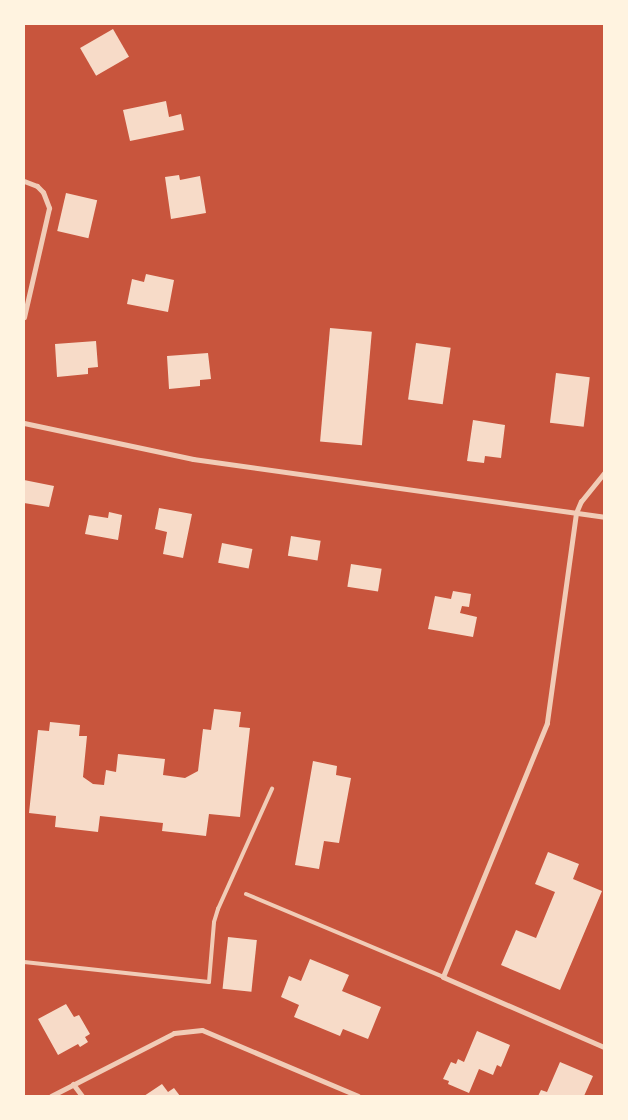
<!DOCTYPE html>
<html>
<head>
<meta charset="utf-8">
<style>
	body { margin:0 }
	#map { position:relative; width:628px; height:1120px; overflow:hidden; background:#c8553d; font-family:Mulish,sans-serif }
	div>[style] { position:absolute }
	.building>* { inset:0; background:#f7dbc8; transform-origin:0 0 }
	.service>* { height:4px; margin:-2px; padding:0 2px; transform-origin:2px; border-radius:2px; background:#f1ccb7 }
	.minor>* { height:5px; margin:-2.5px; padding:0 2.5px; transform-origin:2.5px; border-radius:2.5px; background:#f1ccb7 }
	span { translate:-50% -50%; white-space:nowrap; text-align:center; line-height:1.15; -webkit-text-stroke:5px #fff3e0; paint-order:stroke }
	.frame { position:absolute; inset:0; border:25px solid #fff3e0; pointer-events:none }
</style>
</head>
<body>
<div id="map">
	<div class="building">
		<div style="left:113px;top:29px;width:32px;height:38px;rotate:60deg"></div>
		<div style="clip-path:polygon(166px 101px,169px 117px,181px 114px,184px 130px,130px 141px,123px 110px)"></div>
		<div style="clip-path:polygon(179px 175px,180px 180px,200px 176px,206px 213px,171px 219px,165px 177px)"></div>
		<div style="left:66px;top:193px;width:32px;height:39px;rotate:13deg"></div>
		<div style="clip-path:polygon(146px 274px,174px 280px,168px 312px,127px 304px,132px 279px,144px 282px)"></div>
		<div style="left:330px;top:328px;width:42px;height:114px;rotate:5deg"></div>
		<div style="clip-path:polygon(96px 341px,98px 367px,88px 368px,88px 374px,57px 377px,55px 344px)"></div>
		<div style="left:416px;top:343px;width:35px;height:57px;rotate:8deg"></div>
		<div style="clip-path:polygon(208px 353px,211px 379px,200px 380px,200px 386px,169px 389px,167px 356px)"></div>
		<div style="left:556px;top:373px;width:34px;height:50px;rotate:7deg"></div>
		<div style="clip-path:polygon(473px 420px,505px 425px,501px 458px,485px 456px,484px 463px,467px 461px)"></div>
		<div style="clip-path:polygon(24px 480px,54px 486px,49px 507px,24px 503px)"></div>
		<div style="clip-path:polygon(159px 508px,192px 514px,183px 558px,163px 554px,167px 532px,155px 529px)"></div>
		<div style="clip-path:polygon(109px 512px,122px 515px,118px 540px,85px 534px,89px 515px,108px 518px)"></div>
		<div style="left:291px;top:536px;width:30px;height:20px;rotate:9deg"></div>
		<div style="left:222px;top:543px;width:31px;height:20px;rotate:11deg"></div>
		<div style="left:351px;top:564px;width:31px;height:23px;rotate:9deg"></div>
		<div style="clip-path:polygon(453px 591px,471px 594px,469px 607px,462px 606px,460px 613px,477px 617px,473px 637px,428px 629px,435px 596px,451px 599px)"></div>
		<div style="clip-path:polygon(214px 709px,241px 712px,239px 727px,250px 728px,240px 817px,209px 814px,206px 836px,162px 831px,163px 823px,100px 816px,98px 832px,55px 827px,56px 816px,29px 813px,38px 730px,49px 731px,50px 722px,80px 725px,79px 736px,87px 736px,83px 777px,93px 784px,104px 785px,106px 770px,116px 772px,118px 754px,165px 759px,163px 775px,185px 778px,198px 771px,203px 729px,211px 730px)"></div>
		<div style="clip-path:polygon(313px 761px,337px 766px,336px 775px,351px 778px,339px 843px,324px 841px,319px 869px,295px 865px)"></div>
		<div style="clip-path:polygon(548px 852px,579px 864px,573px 879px,602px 891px,560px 990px,501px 965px,516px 930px,536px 938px,555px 892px,535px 884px)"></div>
		<div style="left:228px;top:937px;width:29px;height:52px;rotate:6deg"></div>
		<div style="clip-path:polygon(310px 959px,349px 975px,342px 991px,381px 1007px,368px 1039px,343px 1029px,340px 1036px,294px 1017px,299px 1005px,281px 997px,289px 976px,301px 981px)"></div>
		<div style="clip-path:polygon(66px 1004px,74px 1017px,79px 1015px,90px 1034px,85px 1037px,88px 1042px,80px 1047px,78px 1044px,58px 1055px,38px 1019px)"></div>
		<div style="clip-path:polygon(477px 1031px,510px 1045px,501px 1067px,497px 1065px,493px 1075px,479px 1069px,469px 1093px,448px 1084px,449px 1081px,443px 1079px,451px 1062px,456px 1064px,458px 1059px,464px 1062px)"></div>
		<div style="clip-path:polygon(560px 1062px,593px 1076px,584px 1096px,538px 1096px,541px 1090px,547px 1092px)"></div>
		<div style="clip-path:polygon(162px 1084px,168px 1092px,174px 1088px,180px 1096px,144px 1096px)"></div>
	</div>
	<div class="service">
		<div style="left:246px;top:894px;width:214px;rotate:22.8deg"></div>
		<div style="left:24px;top:962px;width:186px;rotate:6.2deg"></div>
		<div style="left:209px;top:982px;width:60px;rotate:-85.2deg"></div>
		<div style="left:214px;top:922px;width:14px;rotate:-73deg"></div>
		<div style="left:218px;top:909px;width:132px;rotate:-65.8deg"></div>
	</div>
	<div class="minor">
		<div style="left:24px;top:181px;width:14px;rotate:21deg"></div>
		<div style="left:37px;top:186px;width:8px;rotate:45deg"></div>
		<div style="left:43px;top:192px;width:17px;rotate:69deg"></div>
		<div style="left:49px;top:208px;width:112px;rotate:102.9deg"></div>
		<div style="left:24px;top:423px;width:173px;rotate:12deg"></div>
		<div style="left:193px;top:459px;width:415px;rotate:8deg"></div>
		<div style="left:604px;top:473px;width:36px;rotate:129deg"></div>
		<div style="left:581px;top:501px;width:13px;rotate:113deg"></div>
		<div style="left:576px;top:513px;width:212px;rotate:97.9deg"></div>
		<div style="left:547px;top:723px;width:274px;rotate:112.3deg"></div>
		<div style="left:443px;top:977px;width:176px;rotate:23.5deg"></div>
		<div style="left:73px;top:1084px;width:15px;rotate:53deg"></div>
		<div style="left:51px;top:1096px;width:138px;rotate:-27.1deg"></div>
		<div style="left:174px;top:1033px;width:28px;rotate:-6deg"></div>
		<div style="left:202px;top:1030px;width:169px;rotate:22.9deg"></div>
	</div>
	<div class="frame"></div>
</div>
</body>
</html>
